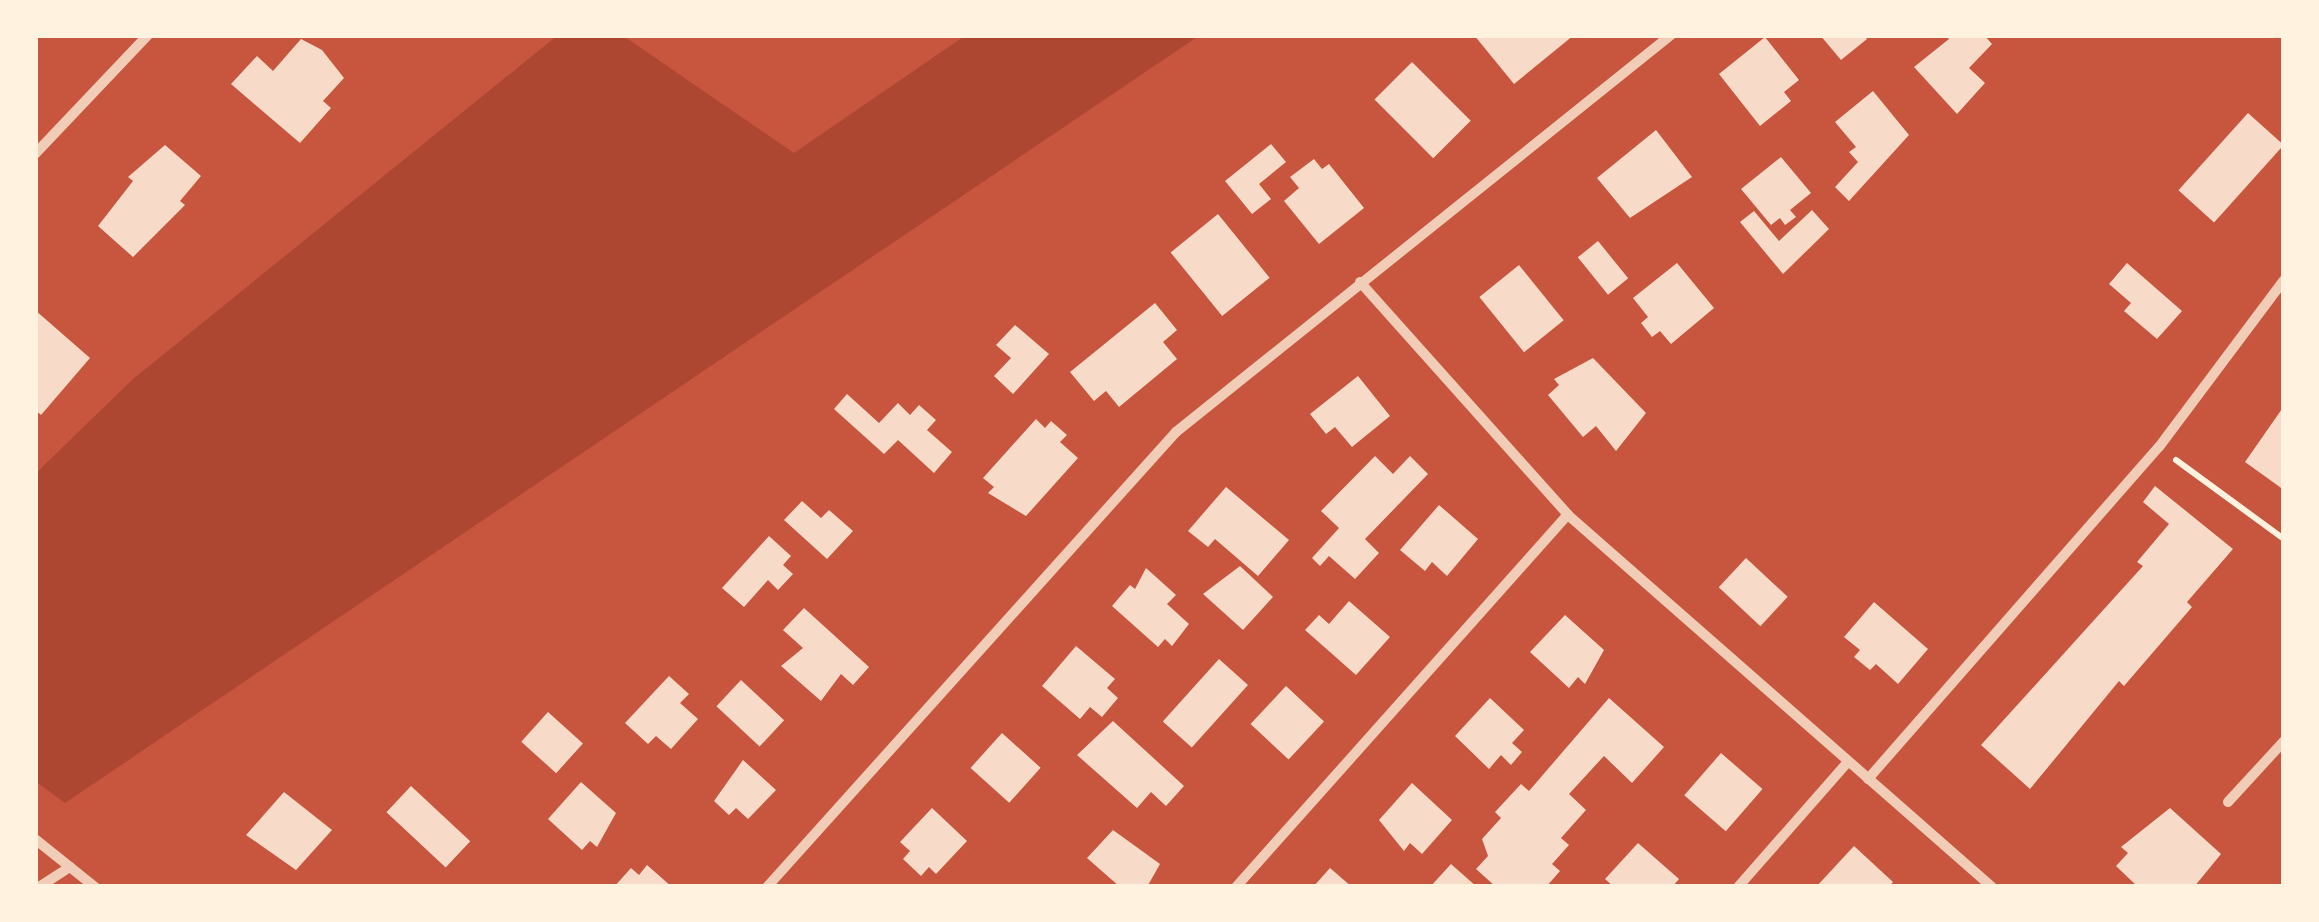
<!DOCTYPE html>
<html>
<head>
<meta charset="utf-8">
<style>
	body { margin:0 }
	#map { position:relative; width:2319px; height:922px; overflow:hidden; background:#c8553d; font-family:Quicksand,sans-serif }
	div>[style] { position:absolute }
	.green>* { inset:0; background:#ae4732 }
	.building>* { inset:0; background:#f7dbc8; transform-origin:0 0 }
	.path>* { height:6px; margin:-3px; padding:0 3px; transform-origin:3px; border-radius:3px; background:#fff3e0 }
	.minor>* { height:10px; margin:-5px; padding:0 5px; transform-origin:5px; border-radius:5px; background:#f1ccb7 }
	span { translate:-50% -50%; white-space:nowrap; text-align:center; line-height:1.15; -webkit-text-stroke:8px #fff3e0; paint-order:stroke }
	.frame { position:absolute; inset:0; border:38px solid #fff3e0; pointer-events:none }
</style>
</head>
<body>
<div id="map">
	<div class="green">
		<div style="clip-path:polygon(558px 35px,622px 35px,794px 153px,966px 35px,1200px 35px,65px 803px,35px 781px,35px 474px,133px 379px)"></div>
	</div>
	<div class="building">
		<div style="clip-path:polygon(1474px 35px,1574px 35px,1514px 84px)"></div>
		<div style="clip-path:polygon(1820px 35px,1863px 35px,1867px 39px,1841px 60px)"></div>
		<div style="clip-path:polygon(1946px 35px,1984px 35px,1992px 44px,1969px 68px,1985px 83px,1957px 114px,1914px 67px,1949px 39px)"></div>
		<div style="clip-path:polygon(1765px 37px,1799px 80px,1784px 92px,1791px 101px,1760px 126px,1719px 74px)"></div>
		<div style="clip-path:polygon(301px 39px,322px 50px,344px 78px,323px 101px,331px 108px,300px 143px,231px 84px,257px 56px,273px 71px)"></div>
		<div style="left:1412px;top:62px;width:83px;height:53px;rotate:45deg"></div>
		<div style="clip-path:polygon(1873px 91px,1909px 135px,1849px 201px,1835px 187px,1858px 162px,1849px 152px,1856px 147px,1835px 122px)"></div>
		<div style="left:2248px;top:113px;width:48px;height:104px;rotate:42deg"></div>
		<div style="clip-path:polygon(1656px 130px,1692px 177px,1630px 218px,1597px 178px)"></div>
		<div style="clip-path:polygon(1271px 144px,1286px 162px,1259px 184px,1271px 199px,1252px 214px,1225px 181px)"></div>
		<div style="clip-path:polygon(165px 145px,201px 176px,180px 201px,185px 205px,133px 257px,98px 226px,133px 181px,128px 177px)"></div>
		<div style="clip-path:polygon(1781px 157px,1811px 193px,1790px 210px,1796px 217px,1785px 225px,1780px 218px,1771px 225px,1741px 189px)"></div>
		<div style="clip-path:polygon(1314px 159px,1322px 169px,1329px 164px,1364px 208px,1319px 244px,1284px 201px,1299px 188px,1290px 177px)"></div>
		<div style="clip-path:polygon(1812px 210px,1829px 229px,1783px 274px,1740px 222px,1754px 211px,1779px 241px)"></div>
		<div style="left:1218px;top:214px;width:82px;height:61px;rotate:51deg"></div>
		<div style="left:1598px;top:241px;width:48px;height:26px;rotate:51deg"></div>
		<div style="clip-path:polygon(1677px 263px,1714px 308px,1671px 344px,1660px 331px,1652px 337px,1641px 323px,1648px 317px,1633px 298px)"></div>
		<div style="clip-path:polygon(2127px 263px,2182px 311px,2157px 339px,2124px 311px,2131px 303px,2109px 284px)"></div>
		<div style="left:1519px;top:265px;width:71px;height:51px;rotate:51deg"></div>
		<div style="clip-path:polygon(1155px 303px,1177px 330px,1163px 342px,1177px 359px,1119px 407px,1106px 391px,1094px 401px,1070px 372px)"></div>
		<div style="clip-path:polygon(35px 310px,90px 358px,41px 415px,35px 410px)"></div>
		<div style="clip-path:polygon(1015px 325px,1049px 354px,1013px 394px,994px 376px,1011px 358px,996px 345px)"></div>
		<div style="clip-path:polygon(1593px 358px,1646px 413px,1616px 451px,1596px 426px,1583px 437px,1548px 395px,1559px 385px,1554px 379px)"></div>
		<div style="clip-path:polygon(1358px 376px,1390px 416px,1352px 447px,1335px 427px,1326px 434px,1310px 414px)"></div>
		<div style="clip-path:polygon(847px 394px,879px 423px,898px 403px,910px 415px,919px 405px,936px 420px,927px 430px,952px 452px,934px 473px,898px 440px,884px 454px,834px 409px)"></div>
		<div style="clip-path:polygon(2284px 406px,2284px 490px,2245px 462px)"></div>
		<div style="clip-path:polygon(1036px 419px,1045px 428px,1051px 421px,1067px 435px,1060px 442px,1078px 458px,1026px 516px,988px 493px,994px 487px,983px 478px)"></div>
		<div style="clip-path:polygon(1375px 456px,1393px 474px,1410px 456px,1428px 474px,1365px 539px,1379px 553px,1355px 579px,1329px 556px,1320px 566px,1312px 558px,1339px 528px,1321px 511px)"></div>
		<div style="clip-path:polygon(2155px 486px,2233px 549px,2187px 602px,2192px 607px,2124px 686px,2119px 681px,2030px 789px,1981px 745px,2143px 566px,2137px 562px,2169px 524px,2143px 502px)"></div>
		<div style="clip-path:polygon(1226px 487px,1289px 540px,1258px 576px,1215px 539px,1208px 547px,1188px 531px)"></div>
		<div style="clip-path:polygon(802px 501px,821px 518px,829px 510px,853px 531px,827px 559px,784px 520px)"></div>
		<div style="clip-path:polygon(1439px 505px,1478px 539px,1447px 576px,1432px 562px,1425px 571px,1400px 550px)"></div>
		<div style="clip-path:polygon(769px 536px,791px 556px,783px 565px,793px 574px,778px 590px,768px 580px,744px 607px,722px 588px)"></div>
		<div style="left:1746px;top:558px;width:57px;height:40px;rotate:43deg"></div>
		<div style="clip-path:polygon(1240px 566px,1273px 597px,1243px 630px,1203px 594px)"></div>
		<div style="clip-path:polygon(1146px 568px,1176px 595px,1167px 604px,1189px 624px,1172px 646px,1165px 639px,1158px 647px,1112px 606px,1130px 585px,1135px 589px)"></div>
		<div style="clip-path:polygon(1349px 601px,1390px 637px,1356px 675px,1305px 630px,1319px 615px,1329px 624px)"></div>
		<div style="clip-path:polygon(1874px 602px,1928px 649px,1898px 684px,1876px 664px,1870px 670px,1854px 657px,1860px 650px,1844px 637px)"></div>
		<div style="clip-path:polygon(804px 608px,869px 667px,853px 685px,841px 674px,821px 701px,781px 666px,803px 648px,783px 630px)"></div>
		<div style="clip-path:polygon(1565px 615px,1604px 650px,1585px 684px,1578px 677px,1569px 688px,1530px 652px)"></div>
		<div style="clip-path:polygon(1076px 646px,1115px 679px,1107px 688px,1118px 698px,1102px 717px,1090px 707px,1080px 719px,1042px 686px)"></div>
		<div style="left:1219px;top:659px;width:39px;height:84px;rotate:42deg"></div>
		<div style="clip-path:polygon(669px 676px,689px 694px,680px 703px,698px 719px,671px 749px,656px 736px,648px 744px,625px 723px)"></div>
		<div style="left:741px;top:680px;width:59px;height:36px;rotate:43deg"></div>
		<div style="left:1286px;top:686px;width:52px;height:52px;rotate:43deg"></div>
		<div style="clip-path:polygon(1490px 698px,1524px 730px,1512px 743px,1522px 752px,1511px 765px,1501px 755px,1489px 769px,1455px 736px)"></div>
		<div style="clip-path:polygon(1609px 698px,1664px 747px,1632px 783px,1604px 756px,1569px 794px,1586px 810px,1561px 838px,1569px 845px,1552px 864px,1560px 871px,1546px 887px,1496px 887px,1476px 869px,1488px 856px,1482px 839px,1501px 818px,1495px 812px,1521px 784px,1529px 791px)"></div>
		<div style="left:548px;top:712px;width:47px;height:40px;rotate:42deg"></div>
		<div style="clip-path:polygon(1113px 721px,1184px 786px,1166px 806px,1151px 792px,1137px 808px,1077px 755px)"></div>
		<div style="left:1002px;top:733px;width:52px;height:47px;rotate:42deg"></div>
		<div style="left:1721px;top:753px;width:55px;height:56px;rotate:41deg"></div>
		<div style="clip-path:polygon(743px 760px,776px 790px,748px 819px,736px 808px,729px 815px,714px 801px)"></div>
		<div style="clip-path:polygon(581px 782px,616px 813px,597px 847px,590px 841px,582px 850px,548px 819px)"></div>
		<div style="clip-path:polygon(1412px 783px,1452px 820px,1422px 854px,1410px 843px,1404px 851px,1379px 820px)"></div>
		<div style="left:411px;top:786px;width:81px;height:36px;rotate:43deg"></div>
		<div style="clip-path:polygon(284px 792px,332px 830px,296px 870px,246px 835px)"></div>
		<div style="clip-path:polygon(932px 808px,967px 841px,936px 874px,929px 867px,921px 876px,903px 859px,910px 851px,900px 842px)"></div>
		<div style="clip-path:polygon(2170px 808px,2221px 854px,2194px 887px,2138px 887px,2116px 866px,2128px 853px,2121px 847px)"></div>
		<div style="clip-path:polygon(1113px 830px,1160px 864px,1147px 887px,1120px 887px,1087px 858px)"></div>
		<div style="clip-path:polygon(1638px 843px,1679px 879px,1672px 887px,1614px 887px,1605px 879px)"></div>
		<div style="clip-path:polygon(1854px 846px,1893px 882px,1889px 887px,1816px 887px)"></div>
		<div style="clip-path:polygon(1451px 864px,1477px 887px,1430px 887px)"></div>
		<div style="clip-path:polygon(647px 865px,672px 887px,614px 887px,631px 868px,639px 875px)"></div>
		<div style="clip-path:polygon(1330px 868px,1352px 887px,1313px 887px)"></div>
	</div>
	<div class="path">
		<div style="left:2176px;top:460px;width:134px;rotate:36.2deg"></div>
	</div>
	<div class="minor">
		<div style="left:35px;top:154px;width:164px;rotate:-46.5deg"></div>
		<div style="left:1360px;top:282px;width:312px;rotate:48.2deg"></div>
		<div style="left:1568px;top:515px;width:564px;rotate:41.26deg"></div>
		<div style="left:1868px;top:779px;width:441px;rotate:-48.8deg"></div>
		<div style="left:2159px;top:447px;width:209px;rotate:-53.2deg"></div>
		<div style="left:2228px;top:802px;width:83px;rotate:-47.4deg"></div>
		<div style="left:35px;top:839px;width:77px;rotate:38.7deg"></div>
		<div style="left:39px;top:887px;width:37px;rotate:-33deg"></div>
		<div style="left:767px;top:887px;width:612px;rotate:-48.05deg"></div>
		<div style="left:1176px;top:432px;width:635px;rotate:-38.73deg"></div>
		<div style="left:1236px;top:887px;width:499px;rotate:-48.3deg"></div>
		<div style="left:1738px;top:887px;width:167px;rotate:-48.7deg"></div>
	</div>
	<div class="frame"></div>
</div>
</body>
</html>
